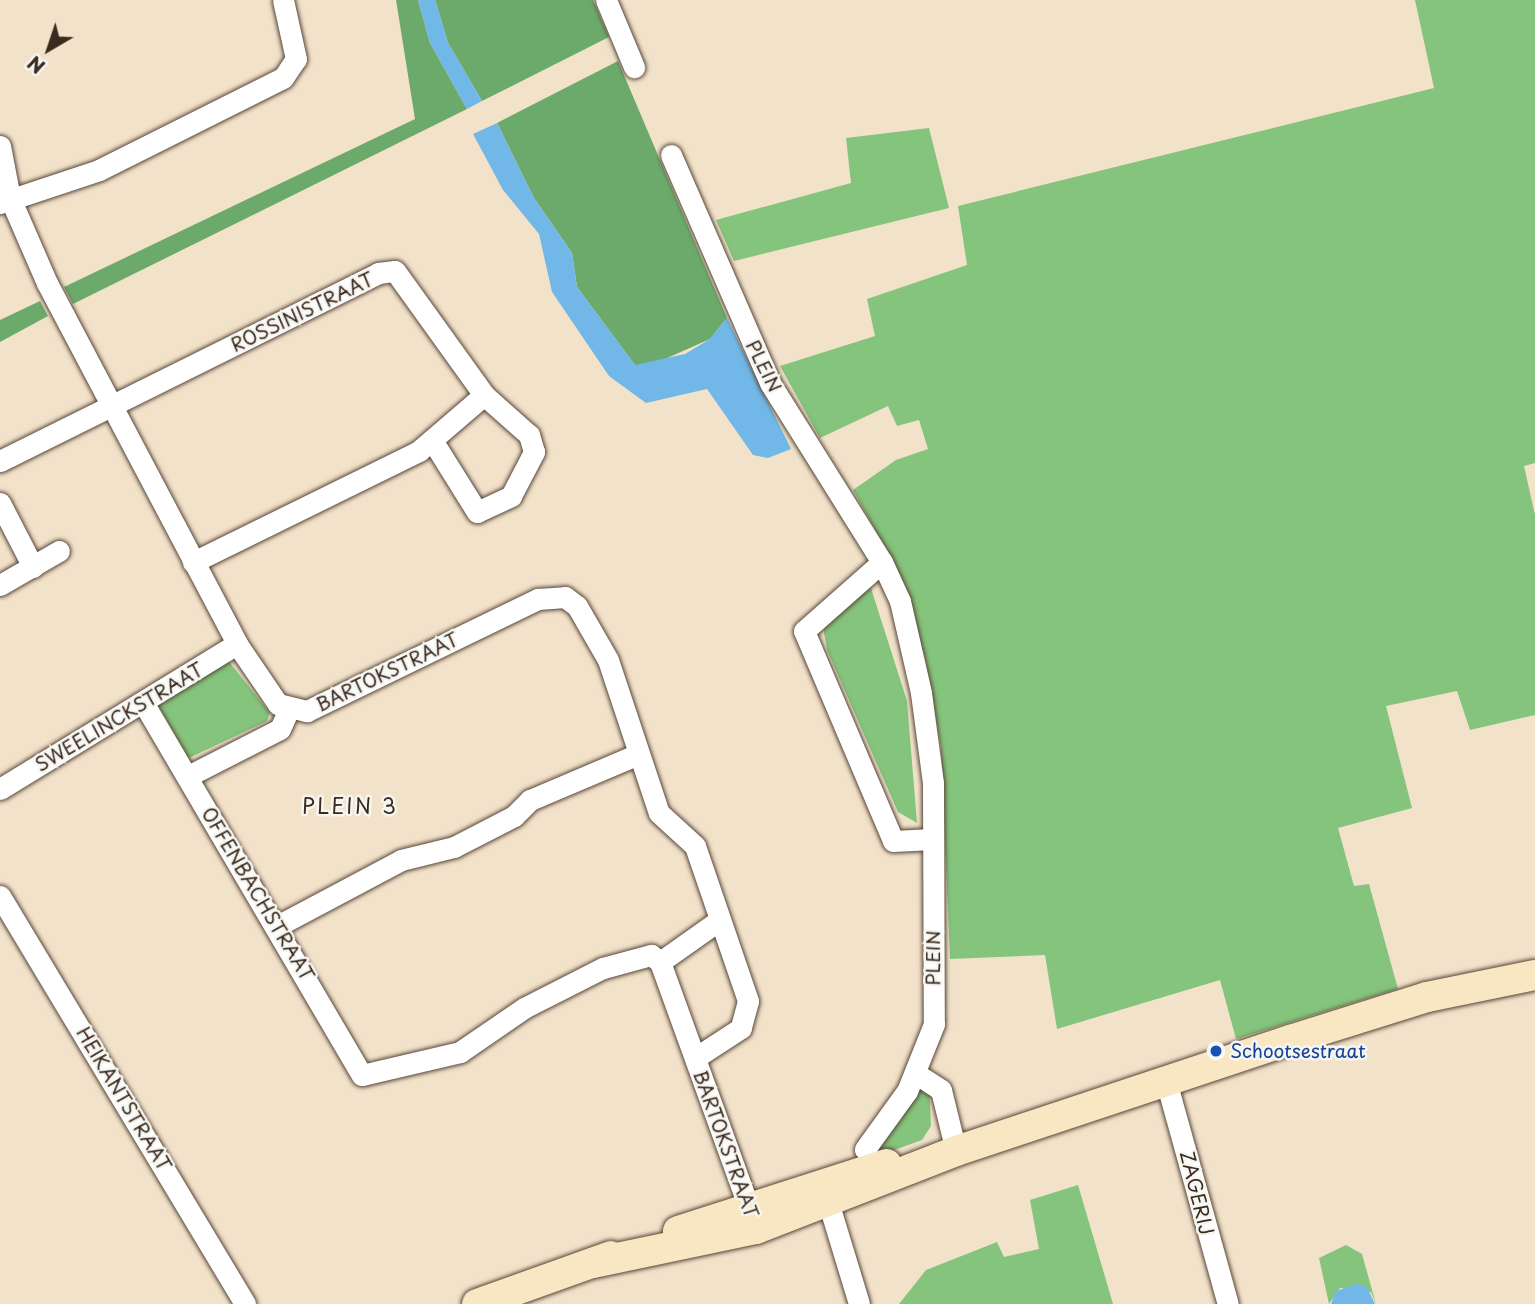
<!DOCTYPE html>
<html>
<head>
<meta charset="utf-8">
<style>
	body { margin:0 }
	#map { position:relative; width:1535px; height:1304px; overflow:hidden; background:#f3e2ca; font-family:"Playpen Sans",sans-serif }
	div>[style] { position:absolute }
	.green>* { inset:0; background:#85c47c }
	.forest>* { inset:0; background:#6caa6c }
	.water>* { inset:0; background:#71b8e8 }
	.roads { filter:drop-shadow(0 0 2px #574638) drop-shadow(0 0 2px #574638) }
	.street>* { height:21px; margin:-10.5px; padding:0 10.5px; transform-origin:10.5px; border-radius:10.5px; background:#fff }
	.secondary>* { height:30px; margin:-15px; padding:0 15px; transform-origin:15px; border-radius:15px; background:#f9e7c3 }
	.dots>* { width:19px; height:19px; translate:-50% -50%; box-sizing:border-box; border:4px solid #f6f6f2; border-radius:50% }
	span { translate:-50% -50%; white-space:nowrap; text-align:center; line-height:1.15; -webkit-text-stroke:5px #f6f6f2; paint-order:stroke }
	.street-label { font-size:19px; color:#3b2a1e }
	.transit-label { font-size:19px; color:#164399 }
	.left { translate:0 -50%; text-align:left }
	.neighbourhood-label { font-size:21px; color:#3b2a1e; letter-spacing:2px }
	.north { position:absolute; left:14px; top:14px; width:70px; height:70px; -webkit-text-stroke:5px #f6f6f2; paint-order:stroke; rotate:219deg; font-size:19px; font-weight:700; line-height:28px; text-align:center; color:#3b2a1e }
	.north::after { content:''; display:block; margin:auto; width:24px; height:32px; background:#3b2a1e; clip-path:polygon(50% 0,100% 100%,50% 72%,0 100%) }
</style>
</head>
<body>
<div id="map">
	<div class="green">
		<div style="clip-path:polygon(1415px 0,1535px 0,1535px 463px,1524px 466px,1535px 515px,1535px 715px,1470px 730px,1457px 691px,1386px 706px,1412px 808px,1338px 828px,1354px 886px,1369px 884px,1398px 989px,1236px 1039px,1220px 980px,1057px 1029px,1045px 955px,950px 959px,941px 747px,926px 662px,890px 556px,853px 490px,896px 460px,928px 449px,919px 420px,897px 426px,888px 406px,820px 438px,780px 366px,875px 336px,867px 299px,967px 265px,958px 206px,1434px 88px)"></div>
		<div style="clip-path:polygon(929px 128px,949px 208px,734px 261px,716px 220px,851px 183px,846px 138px)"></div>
		<div style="clip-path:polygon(870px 585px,907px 701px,917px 823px,898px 812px,827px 650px,823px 627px)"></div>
		<div style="clip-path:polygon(226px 658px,270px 713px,267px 721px,189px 758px,157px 704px)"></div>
		<div style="clip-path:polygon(929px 1082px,931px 1126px,922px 1140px,864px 1161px,919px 1085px)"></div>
		<div style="clip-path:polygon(1078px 1185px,1113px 1304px,899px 1304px,926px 1270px,997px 1242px,1004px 1257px,1039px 1249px,1030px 1200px)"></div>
		<div style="clip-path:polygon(1346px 1245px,1362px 1254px,1376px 1304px,1371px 1292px,1340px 1288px,1329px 1304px,1319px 1258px)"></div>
	</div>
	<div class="forest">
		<div style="clip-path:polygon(396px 0,418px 0,430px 43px,467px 109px,73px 304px,64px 287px,415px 119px)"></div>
		<div style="clip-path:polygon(435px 0,593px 0,609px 37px,482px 101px,448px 43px)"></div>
		<div style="clip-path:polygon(618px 61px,727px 318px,710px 339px,647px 367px,635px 365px,577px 287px,572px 253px,534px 198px,497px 123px)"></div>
		<div style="clip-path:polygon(40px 301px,48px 316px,0 342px,0 320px)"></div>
	</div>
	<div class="water">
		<div style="clip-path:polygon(418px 0,435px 0,448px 43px,482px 101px,467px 109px,430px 43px)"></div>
		<div style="clip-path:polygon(497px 123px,534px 198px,572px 253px,577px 287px,635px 365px,685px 354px,710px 339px,727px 318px,791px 449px,768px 458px,753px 455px,707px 389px,646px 403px,609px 376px,552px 292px,539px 234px,503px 190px,473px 134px)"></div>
		<div style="clip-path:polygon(1357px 1284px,1367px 1287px,1375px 1304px,1331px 1304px,1336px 1291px)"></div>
	</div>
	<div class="roads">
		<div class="street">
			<div style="left:606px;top:0;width:73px;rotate:67.3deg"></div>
			<div style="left:0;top:146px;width:53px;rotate:79.1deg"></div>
			<div style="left:10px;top:198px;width:93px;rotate:66.5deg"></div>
			<div style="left:47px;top:283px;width:408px;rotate:62.2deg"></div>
			<div style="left:237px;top:644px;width:73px;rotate:55.7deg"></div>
			<div style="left:278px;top:704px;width:30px;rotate:14deg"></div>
			<div style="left:307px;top:711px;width:257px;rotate:-25.9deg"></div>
			<div style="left:538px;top:599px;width:27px;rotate:-4deg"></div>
			<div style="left:565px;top:597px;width:15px;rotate:37deg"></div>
			<div style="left:577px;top:606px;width:62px;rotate:60.1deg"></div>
			<div style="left:608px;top:660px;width:161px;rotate:71.6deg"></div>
			<div style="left:659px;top:813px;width:49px;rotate:42.5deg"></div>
			<div style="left:695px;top:846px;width:164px;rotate:71.1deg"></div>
			<div style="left:748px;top:1001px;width:28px;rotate:105deg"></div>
			<div style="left:741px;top:1028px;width:55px;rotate:146.9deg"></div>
			<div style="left:671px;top:155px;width:249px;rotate:66.5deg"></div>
			<div style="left:770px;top:383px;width:211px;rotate:58deg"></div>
			<div style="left:882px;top:562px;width:43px;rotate:65.2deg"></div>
			<div style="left:900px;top:601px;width:94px;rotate:77.1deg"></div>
			<div style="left:921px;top:693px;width:91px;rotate:82.4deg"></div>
			<div style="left:933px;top:783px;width:241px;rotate:89.8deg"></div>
			<div style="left:934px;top:1024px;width:72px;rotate:111.9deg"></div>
			<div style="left:907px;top:1091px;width:72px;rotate:125.9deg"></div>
			<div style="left:0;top:203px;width:104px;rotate:-18.4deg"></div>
			<div style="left:99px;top:170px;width:206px;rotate:-26.6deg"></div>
			<div style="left:283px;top:78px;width:23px;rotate:-56deg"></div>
			<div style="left:296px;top:59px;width:60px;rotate:-102.4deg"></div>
			<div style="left:432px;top:440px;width:85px;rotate:58deg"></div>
			<div style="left:477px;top:512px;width:38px;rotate:-25deg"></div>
			<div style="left:511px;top:496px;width:50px;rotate:-62.4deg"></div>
			<div style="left:534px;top:452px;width:18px;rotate:-106deg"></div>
			<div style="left:529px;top:435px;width:60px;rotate:-138.4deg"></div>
			<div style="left:0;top:461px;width:422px;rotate:-26.4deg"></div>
			<div style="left:378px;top:273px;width:17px;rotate:-7deg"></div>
			<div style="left:395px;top:271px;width:153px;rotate:54.3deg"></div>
			<div style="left:484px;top:395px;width:86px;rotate:139.3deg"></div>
			<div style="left:419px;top:451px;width:252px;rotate:153.8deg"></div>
			<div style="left:0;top:503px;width:72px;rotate:62.7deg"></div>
			<div style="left:882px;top:562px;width:104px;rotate:138.5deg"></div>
			<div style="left:804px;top:631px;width:228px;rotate:67deg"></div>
			<div style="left:893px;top:841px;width:40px;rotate:-2.9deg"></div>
			<div style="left:0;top:585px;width:68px;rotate:-30deg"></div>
			<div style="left:144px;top:704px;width:430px;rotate:59.6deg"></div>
			<div style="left:362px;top:1075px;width:101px;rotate:-13.2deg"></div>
			<div style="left:460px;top:1052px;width:78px;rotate:-34.5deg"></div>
			<div style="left:524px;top:1008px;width:89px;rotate:-26.9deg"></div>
			<div style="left:603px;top:968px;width:50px;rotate:-15.2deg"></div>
			<div style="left:651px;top:955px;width:11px;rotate:38deg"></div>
			<div style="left:188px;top:776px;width:103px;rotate:-27.1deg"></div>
			<div style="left:280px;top:729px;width:22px;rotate:-66deg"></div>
			<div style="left:0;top:789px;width:278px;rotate:-31.5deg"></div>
			<div style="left:0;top:896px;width:476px;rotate:59deg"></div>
			<div style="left:718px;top:921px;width:71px;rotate:144.7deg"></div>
			<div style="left:660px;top:962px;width:273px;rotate:70.1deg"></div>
			<div style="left:279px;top:925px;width:138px;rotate:-28deg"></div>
			<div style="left:401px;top:860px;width:55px;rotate:-13.8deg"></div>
			<div style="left:454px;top:847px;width:68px;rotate:-27.3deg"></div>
			<div style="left:514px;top:816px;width:23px;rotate:-45deg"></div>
			<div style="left:530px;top:800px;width:115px;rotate:-23deg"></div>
			<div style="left:915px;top:1073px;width:31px;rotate:33deg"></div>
			<div style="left:941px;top:1090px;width:63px;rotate:76.2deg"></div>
			<div style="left:1166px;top:1081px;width:231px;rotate:74.5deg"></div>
			<div style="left:837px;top:1190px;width:17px;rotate:118deg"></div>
			<div style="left:829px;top:1205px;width:103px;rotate:73.1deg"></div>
		</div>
		<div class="secondary">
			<div style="left:678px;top:1231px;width:219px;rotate:-17.8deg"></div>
			<div style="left:593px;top:1263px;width:167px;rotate:-11.8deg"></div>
			<div style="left:756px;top:1229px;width:215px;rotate:-21.3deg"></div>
			<div style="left:956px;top:1151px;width:352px;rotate:-18.4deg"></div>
			<div style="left:1290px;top:1040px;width:144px;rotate:-17.4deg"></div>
			<div style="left:1427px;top:997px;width:110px;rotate:-11.5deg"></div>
			<div style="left:477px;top:1304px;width:142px;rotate:-19.7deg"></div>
		</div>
	</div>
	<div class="dots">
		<div style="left:1216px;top:1051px;background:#1a4fb4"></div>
	</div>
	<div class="street-label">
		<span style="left:302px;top:312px;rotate:-26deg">ROSSINISTRAAT</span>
		<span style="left:764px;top:366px;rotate:63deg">PLEIN</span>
		<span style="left:387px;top:672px;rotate:-26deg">BARTOKSTRAAT</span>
		<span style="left:119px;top:717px;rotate:-31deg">SWEELINCKSTRAAT</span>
		<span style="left:258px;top:894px;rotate:59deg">OFFENBACHSTRAAT</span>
		<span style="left:933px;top:958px;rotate:-90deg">PLEIN</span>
		<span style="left:124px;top:1099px;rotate:59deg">HEIKANTSTRAAT</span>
		<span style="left:726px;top:1144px;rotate:70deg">BARTOKSTRAAT</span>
		<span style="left:1197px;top:1193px;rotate:76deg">ZAGERIJ</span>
	</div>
	<div class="transit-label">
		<span class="left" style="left:1230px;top:1051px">Schootsestraat</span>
	</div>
	<div class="neighbourhood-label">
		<span style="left:350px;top:805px">PLEIN 3</span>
	</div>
	<div class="north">N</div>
</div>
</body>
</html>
